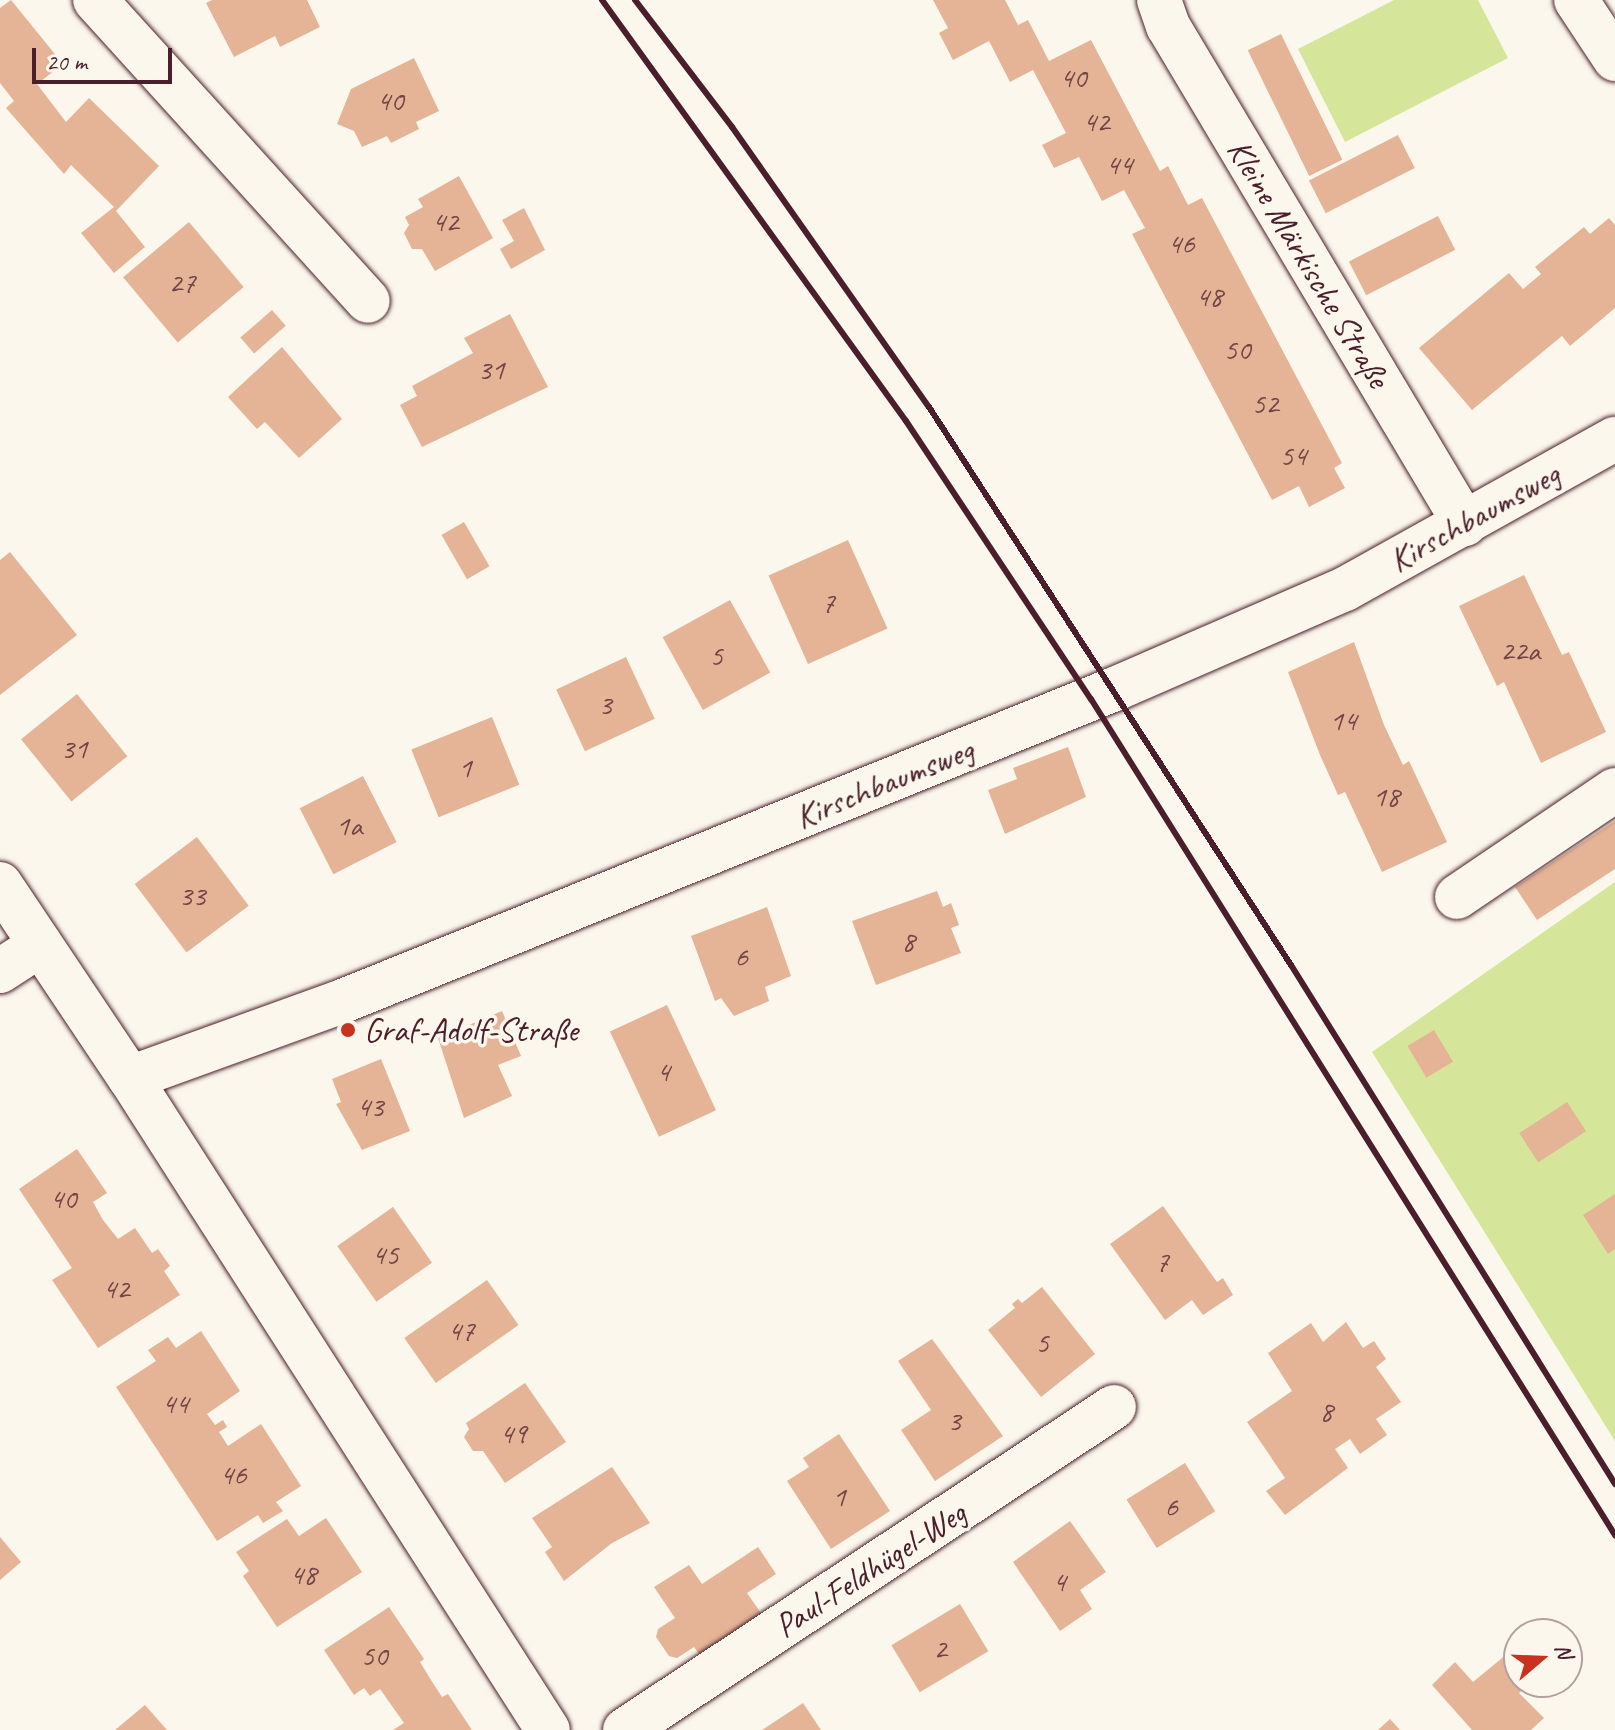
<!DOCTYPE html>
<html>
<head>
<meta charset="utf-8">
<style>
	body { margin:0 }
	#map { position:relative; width:1615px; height:1730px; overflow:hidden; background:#fbf7ec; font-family:Caveat,sans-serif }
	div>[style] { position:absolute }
	.green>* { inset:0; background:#d5e69a }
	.building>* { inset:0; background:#e5b497; transform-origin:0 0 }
	.roads { filter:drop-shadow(0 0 2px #4a1f2b) drop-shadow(0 0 2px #4a1f2b) }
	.minor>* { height:44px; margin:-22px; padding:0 22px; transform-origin:22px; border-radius:22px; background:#fbf7ec }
	.rail>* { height:6px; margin:-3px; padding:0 3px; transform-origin:3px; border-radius:3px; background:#4a1f2b }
	.dots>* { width:22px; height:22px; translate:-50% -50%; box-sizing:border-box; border:4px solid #fbf7ec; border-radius:50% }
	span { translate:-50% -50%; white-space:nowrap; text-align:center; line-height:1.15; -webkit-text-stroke:7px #fbf7ec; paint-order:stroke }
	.number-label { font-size:30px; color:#714446 }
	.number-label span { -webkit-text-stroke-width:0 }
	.street-label { font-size:34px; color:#4a1f2b }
	.poi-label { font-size:34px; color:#4a1f2b }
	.left { translate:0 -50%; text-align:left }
	.north { position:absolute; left:1503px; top:1618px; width:80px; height:80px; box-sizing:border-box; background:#fbf7ec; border:2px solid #b4a19f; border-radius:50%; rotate:71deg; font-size:22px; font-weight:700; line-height:32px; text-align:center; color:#4a1f2b }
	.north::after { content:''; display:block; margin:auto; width:28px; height:36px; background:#c8321e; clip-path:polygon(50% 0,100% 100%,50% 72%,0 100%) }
	.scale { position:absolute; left:32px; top:48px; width:140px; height:36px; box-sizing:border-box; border:4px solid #4a1f2b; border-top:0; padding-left:10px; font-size:24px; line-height:28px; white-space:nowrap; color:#4a1f2b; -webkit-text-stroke:6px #fbf7ec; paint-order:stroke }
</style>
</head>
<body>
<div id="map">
	<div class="green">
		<div style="clip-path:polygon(1394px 0,1478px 0,1508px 58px,1345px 142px,1298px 49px)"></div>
		<div style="clip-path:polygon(1615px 882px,1615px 1441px,1372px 1052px)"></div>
	</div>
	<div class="building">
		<div style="clip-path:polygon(11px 0,63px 64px,37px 84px,66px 122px,89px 98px,159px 166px,116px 211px,145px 247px,114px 273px,81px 233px,114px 207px,71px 165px,64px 174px,6px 108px,14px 101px,0 83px,0 8px)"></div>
		<div style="clip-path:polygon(212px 0,307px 0,320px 27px,280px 47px,275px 36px,234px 57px,206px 3px)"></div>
		<div style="clip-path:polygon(933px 0,1005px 0,1018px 25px,1028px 20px,1049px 61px,1091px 40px,1160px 171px,1168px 166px,1188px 205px,1202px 198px,1342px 463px,1334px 468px,1345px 488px,1309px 507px,1299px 486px,1272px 500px,1132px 234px,1145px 228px,1124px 190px,1102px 201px,1079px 157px,1054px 168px,1042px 145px,1066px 133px,1033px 70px,1010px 82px,989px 41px,953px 60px,939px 33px,948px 28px)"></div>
		<div style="left:1281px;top:34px;width:140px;height:37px;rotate:64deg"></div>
		<div style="clip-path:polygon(414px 58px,439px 111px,416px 122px,419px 129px,391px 143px,387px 136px,362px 147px,354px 131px,337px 124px,351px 89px)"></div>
		<div style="left:1398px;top:135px;width:37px;height:100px;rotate:63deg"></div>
		<div style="clip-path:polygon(459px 176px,493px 238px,435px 271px,422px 249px,412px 249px,404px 233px,409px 225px,405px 217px,423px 207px,418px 199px)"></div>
		<div style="clip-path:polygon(524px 208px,545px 250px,511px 269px,500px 249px,514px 241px,502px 220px)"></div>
		<div style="left:1438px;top:216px;width:38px;height:100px;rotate:63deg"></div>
		<div style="clip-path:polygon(1609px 218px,1615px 225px,1615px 308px,1570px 346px,1562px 336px,1472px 410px,1419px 348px,1509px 273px,1523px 289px,1541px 274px,1535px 267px,1584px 227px,1590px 234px)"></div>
		<div style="left:189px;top:222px;width:85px;height:86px;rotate:50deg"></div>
		<div style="left:272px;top:310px;width:21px;height:42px;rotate:49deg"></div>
		<div style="clip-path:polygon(510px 314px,548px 387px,422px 447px,400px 405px,417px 396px,412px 386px,473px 353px,464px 338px)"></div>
		<div style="clip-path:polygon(282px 347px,342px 419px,299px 458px,265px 422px,257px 429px,228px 397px)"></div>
		<div style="left:464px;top:522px;width:51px;height:26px;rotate:60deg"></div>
		<div style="left:848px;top:540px;width:97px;height:87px;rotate:66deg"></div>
		<div style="clip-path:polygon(10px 552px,77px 635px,0 695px,0 560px)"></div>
		<div style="clip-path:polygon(1524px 575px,1562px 655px,1569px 652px,1606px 732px,1541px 763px,1504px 682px,1497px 686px,1459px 606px)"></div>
		<div style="left:730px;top:600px;width:83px;height:77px;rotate:61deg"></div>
		<div style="clip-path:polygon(1354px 642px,1384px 725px,1403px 765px,1409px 761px,1447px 842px,1382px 872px,1345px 792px,1338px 795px,1320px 755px,1288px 672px)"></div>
		<div style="left:626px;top:657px;width:68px;height:77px;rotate:65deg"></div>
		<div style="left:77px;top:694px;width:80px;height:72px;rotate:51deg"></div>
		<div style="left:492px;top:717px;width:73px;height:87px;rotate:68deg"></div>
		<div style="clip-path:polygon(1068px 747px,1086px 797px,1005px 834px,988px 790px,1017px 779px,1013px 768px)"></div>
		<div style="left:363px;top:776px;width:74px;height:71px;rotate:63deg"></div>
		<div style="clip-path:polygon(1615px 821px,1615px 869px,1537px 920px,1515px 887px)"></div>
		<div style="left:197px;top:837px;width:86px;height:78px;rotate:53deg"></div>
		<div style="clip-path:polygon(937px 891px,943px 907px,951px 903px,959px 925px,951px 928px,961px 953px,876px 985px,852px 921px)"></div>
		<div style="clip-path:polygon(767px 907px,791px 976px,765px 987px,769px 1001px,734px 1016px,721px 998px,715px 1001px,691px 936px)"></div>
		<div style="left:667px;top:1005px;width:116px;height:63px;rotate:65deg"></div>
		<div style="clip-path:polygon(502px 1011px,521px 1056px,498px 1065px,512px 1096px,464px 1118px,438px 1038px)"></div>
		<div style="left:1434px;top:1030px;width:37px;height:31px;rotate:59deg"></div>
		<div style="clip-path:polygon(381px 1059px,410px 1131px,362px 1150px,336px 1104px,341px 1102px,332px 1079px)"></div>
		<div style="left:1567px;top:1102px;width:35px;height:57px;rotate:57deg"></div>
		<div style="clip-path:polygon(77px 1149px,107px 1193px,93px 1202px,103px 1220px,118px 1239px,135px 1228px,152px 1253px,158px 1249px,170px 1266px,164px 1271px,180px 1295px,98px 1348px,52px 1280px,72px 1268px,19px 1189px)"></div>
		<div style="clip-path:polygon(1615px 1194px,1615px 1249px,1608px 1254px,1583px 1215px)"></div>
		<div style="clip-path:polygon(1163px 1206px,1217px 1282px,1223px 1278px,1233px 1295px,1203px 1315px,1192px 1300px,1165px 1320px,1110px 1244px)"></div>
		<div style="left:393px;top:1207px;width:68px;height:68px;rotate:55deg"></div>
		<div style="left:487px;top:1280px;width:55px;height:101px;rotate:55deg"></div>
		<div style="clip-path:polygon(1042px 1287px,1095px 1354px,1041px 1397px,988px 1330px,1015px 1308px,1012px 1304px,1018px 1299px,1022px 1303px)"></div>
		<div style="clip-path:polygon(1346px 1322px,1363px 1348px,1374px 1341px,1386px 1359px,1376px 1367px,1401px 1402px,1376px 1419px,1387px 1435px,1360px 1454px,1350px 1439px,1335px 1449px,1348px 1468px,1285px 1515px,1266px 1491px,1285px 1478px,1247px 1422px,1292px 1391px,1268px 1353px,1311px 1323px,1323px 1342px)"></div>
		<div style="clip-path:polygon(201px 1331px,240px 1391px,207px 1414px,215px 1425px,223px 1420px,227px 1427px,219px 1432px,228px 1446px,261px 1424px,301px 1486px,276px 1502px,283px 1511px,263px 1523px,258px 1515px,217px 1541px,116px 1387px,156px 1361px,148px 1350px,168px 1337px,176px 1348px)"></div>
		<div style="clip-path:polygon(932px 1339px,1003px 1436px,935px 1481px,901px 1430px,931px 1410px,898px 1361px)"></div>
		<div style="clip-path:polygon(525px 1383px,566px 1442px,505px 1483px,483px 1451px,473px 1451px,464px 1437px,469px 1429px,466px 1423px)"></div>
		<div style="clip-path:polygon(839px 1434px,890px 1511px,831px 1549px,787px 1481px,809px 1467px,803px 1458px)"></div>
		<div style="left:1185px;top:1463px;width:57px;height:69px;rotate:58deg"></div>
		<div style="clip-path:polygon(612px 1467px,650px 1523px,612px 1543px,564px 1581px,545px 1552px,552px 1547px,532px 1518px)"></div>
		<div style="clip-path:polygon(326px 1518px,362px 1572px,277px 1627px,243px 1576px,249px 1571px,236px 1552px,287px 1519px,299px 1536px)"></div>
		<div style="clip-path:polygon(1070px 1521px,1106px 1572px,1080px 1590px,1092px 1609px,1060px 1631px,1013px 1562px)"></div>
		<div style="clip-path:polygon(0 1537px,21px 1562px,0 1580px)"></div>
		<div style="clip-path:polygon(758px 1547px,776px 1574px,747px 1593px,763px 1616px,701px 1657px,694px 1647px,677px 1658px,669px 1656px,656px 1637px,658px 1629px,675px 1618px,654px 1587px,689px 1565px,702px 1584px)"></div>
		<div style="left:960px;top:1604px;width:55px;height:80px;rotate:59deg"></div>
		<div style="clip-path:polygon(389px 1607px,424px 1659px,420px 1662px,431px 1680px,442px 1697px,448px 1694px,472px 1730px,393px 1730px,404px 1723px,380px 1689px,370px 1696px,364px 1688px,354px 1695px,324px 1650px)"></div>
		<div style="clip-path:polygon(1513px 1649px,1519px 1655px,1519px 1682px,1530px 1682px,1519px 1693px,1544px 1718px,1531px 1730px,1472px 1730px,1432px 1685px,1455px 1662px,1473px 1682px)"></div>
		<div style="clip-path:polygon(803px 1703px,821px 1730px,762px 1730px)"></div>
		<div style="clip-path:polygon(145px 1705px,167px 1730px,115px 1730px)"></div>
		<div style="clip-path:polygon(1390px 1719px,1400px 1730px,1378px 1730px)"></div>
	</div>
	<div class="roads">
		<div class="minor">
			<div style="left:95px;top:0;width:406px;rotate:47.8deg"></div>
			<div style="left:1159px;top:0;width:28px;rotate:71deg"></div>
			<div style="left:1168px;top:26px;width:580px;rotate:59.19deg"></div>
			<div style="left:1576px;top:0;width:71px;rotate:56.5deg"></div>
			<div style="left:0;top:884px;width:234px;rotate:56.2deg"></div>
			<div style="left:130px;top:1078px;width:774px;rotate:57.34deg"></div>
			<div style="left:1457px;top:897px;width:191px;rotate:-34.1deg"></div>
			<div style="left:0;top:971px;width:48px;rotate:-33deg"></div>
			<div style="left:130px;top:1078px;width:226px;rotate:-19.9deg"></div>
			<div style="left:343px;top:1001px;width:833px;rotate:-22.01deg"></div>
			<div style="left:1115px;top:689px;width:251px;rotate:-23.5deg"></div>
			<div style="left:1345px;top:589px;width:309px;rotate:-29.1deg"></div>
			<div style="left:625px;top:1730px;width:586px;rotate:-33.45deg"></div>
		</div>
	</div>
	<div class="rail">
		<div style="left:602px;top:0;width:519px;rotate:54.17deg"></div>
		<div style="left:906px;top:421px;width:334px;rotate:56.4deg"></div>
		<div style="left:1091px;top:699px;width:987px;rotate:57.92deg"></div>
		<div style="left:635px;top:0;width:160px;rotate:52.6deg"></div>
		<div style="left:732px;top:127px;width:342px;rotate:54.9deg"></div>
		<div style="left:929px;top:407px;width:665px;rotate:57.03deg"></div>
		<div style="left:1291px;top:965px;width:612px;rotate:58.02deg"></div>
	</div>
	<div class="dots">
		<div style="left:348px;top:1030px;background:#c8321e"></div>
	</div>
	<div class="number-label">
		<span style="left:1073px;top:77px">40</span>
		<span style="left:390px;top:100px">40</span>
		<span style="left:1096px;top:121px">42</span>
		<span style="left:1119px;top:164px">44</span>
		<span style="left:445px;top:221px">42</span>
		<span style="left:1181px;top:243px">46</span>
		<span style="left:182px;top:282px">27</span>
		<span style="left:1209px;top:296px">48</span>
		<span style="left:1237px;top:349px">50</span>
		<span style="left:491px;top:369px">31</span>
		<span style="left:1265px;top:403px">52</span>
		<span style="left:1293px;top:455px">54</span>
		<span style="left:828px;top:602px">7</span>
		<span style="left:1520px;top:650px">22a</span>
		<span style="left:716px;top:655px">5</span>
		<span style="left:605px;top:704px">3</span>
		<span style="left:1343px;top:720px">14</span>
		<span style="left:74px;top:748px">31</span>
		<span style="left:465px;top:767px">1</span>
		<span style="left:1386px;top:796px">18</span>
		<span style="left:349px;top:825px">1a</span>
		<span style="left:192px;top:895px">33</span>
		<span style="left:908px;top:941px">8</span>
		<span style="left:741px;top:956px">6</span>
		<span style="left:663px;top:1071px">4</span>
		<span style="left:370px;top:1106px">43</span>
		<span style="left:63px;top:1198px">40</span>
		<span style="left:385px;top:1254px">45</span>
		<span style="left:1162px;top:1261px">7</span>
		<span style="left:116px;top:1288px">42</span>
		<span style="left:461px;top:1330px">47</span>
		<span style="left:1042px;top:1342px">5</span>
		<span style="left:175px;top:1403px">44</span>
		<span style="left:1326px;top:1411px">8</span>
		<span style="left:954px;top:1420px">3</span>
		<span style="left:513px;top:1433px">49</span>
		<span style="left:233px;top:1474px">46</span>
		<span style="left:839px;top:1496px">1</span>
		<span style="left:1171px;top:1506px">6</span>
		<span style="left:303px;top:1574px">48</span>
		<span style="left:1059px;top:1581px">4</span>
		<span style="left:940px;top:1648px">2</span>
		<span style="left:374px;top:1655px">50</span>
	</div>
	<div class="street-label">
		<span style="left:1309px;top:263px;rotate:59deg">Kleine Märkische Straße</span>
		<span style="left:1474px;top:517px;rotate:-29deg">Kirschbaumsweg</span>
		<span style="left:884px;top:783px;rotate:-22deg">Kirschbaumsweg</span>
		<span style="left:870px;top:1569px;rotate:-33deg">Paul-Feldhügel-Weg</span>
	</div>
	<div class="poi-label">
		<span class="left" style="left:364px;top:1030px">Graf-Adolf-Straße</span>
	</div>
	<div class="north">N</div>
	<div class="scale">20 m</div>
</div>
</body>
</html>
